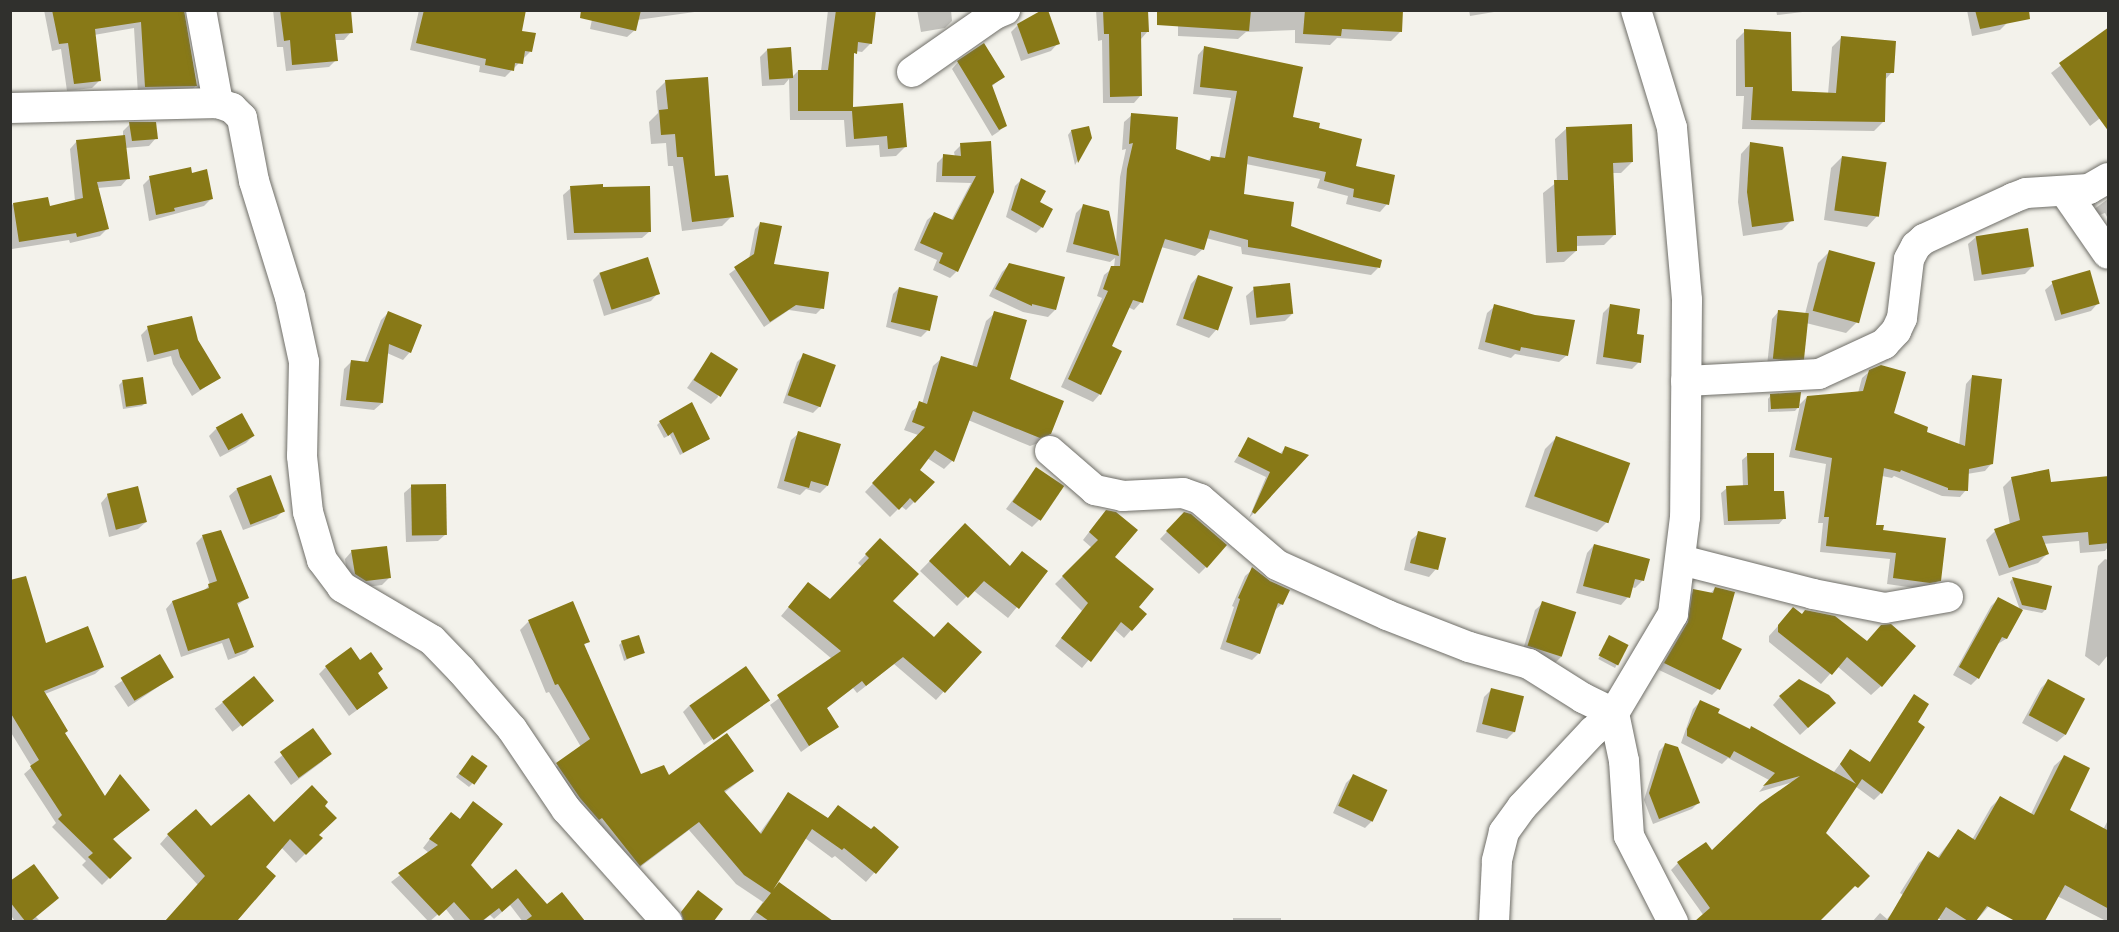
<!DOCTYPE html>
<html>
<head>
<meta charset="utf-8">
<style>
	body { margin:0 }
	#map { position:relative; width:2119px; height:932px; overflow:hidden; background:#f3f2eb; font-family:Overpass,sans-serif }
	div>[style] { position:absolute }
	.shadow>* { inset:0; background:#0003; transform-origin:0 0 }
	.building>* { inset:0; background:#887917; transform-origin:0 0 }
	.roads { filter:drop-shadow(0 0 2px #6f6e68) drop-shadow(0 0 2px #6f6e68) }
	.minor>* { height:30px; margin:-15px; padding:0 15px; transform-origin:15px; border-radius:15px; background:#fff }
	span { translate:-50% -50%; white-space:nowrap; text-align:center; line-height:1.15; -webkit-text-stroke:4.5px #f3f2eb; paint-order:stroke }
	.frame { position:absolute; inset:0; border:12px solid #30302d; pointer-events:none }
</style>
</head>
<body>
<div id="map">
	<div class="shadow">
		<div style="clip-path:polygon(44px 10px,183px 10px,196px 86px,188px 93px,138px 94px,134px 28px,94px 35px,99px 81px,92px 88px,67px 91px,61px 49px,52px 51px)"></div>
		<div style="clip-path:polygon(273px 10px,349px 10px,351px 32px,344px 40px,334px 40px,336px 60px,329px 67px,286px 71px,283px 47px,277px 47px)"></div>
		<div style="clip-path:polygon(419px 10px,471px 10px,530px 52px,505px 77px,479px 72px,480px 66px,410px 50px)"></div>
		<div style="clip-path:polygon(594px 10px,709px 10px,637px 20px,635px 30px,627px 37px,590px 29px)"></div>
		<div style="clip-path:polygon(828px 10px,874px 10px,871px 43px,862px 52px,855px 51px,853px 56px,851px 108px,905px 147px,896px 156px,880px 157px,879px 145px,846px 147px,844px 120px,790px 120px,789px 79px,784px 85px,762px 86px,760px 57px,767px 50px,789px 49px,791px 78px,798px 71px,821px 71px)"></div>
		<div style="clip-path:polygon(917px 10px,951px 10px,952px 21px,945px 28px,921px 32px)"></div>
		<div style="clip-path:polygon(1096px 10px,1136px 10px,1148px 31px,1141px 39px,1141px 95px,1134px 103px,1103px 103px,1102px 40px,1098px 41px)"></div>
		<div style="clip-path:polygon(1178px 10px,1401px 10px,1400px 32px,1391px 41px,1337px 38px,1330px 45px,1295px 43px,1295px 30px,1246px 32px,1238px 39px,1178px 36px)"></div>
		<div style="clip-path:polygon(1469px 10px,1506px 10px,1470px 16px)"></div>
		<div style="clip-path:polygon(1776px 10px,1819px 10px,1777px 15px)"></div>
		<div style="clip-path:polygon(1967px 10px,2005px 10px,2008px 22px,2000px 30px,1972px 36px)"></div>
		<div style="clip-path:polygon(1018px 25px,1058px 43px,1051px 51px,1021px 61px,1011px 32px)"></div>
		<div style="clip-path:polygon(2108px 29px,2108px 112px,2090px 126px,2051px 73px)"></div>
		<div style="clip-path:polygon(1745px 31px,1790px 92px,1828px 94px,1832px 47px,1841px 38px,1892px 72px,1884px 81px,1883px 122px,1874px 131px,1742px 129px,1744px 96px,1736px 96px,1736px 40px)"></div>
		<div style="clip-path:polygon(1205px 47px,1291px 118px,1317px 129px,1387px 204px,1380px 212px,1346px 204px,1348px 196px,1317px 188px,1320px 179px,1246px 164px,1242px 195px,1289px 227px,1378px 268px,1371px 275px,1242px 254px,1241px 247px,1206px 238px,1203px 249px,1195px 256px,1161px 247px,1141px 302px,1134px 310px,1128px 307px,1110px 347px,1100px 394px,1093px 402px,1061px 387px,1102px 298px,1097px 296px,1104px 275px,1114px 267px,1115px 258px,1110px 262px,1066px 252px,1076px 213px,1083px 206px,1116px 244px,1120px 177px,1126px 149px,1122px 150px,1124px 122px,1132px 115px,1174px 150px,1207px 161px,1211px 158px,1219px 159px,1231px 98px,1193px 94px,1198px 55px)"></div>
		<div style="clip-path:polygon(958px 62px,1003px 77px,991px 87px,1005px 126px,998px 132px,992px 136px,952px 69px)"></div>
		<div style="clip-path:polygon(666px 81px,732px 216px,722px 226px,682px 231px,673px 166px,668px 166px,666px 143px,651px 144px,649px 122px,658px 113px,656px 91px)"></div>
		<div style="clip-path:polygon(130px 124px,156px 138px,149px 146px,125px 148px,128px 178px,121px 186px,97px 188px,108px 228px,100px 236px,70px 243px,69px 240px,12px 249px,10px 207px,13px 204px,48px 208px,75px 201px,70px 149px,77px 141px,123px 137px,123px 131px)"></div>
		<div style="clip-path:polygon(1567px 128px,1632px 162px,1621px 173px,1612px 173px,1615px 234px,1604px 245px,1575px 246px,1576px 251px,1564px 262px,1546px 263px,1543px 193px,1557px 182px,1555px 139px)"></div>
		<div style="clip-path:polygon(1071px 131px,1091px 137px,1075px 165px,1068px 135px)"></div>
		<div style="clip-path:polygon(989px 143px,957px 271px,950px 278px,933px 270px,937px 260px,914px 250px,927px 220px,934px 214px,951px 221px,971px 183px,936px 182px,937px 163px,944px 156px,955px 157px,954px 152px,961px 145px)"></div>
		<div style="clip-path:polygon(1750px 144px,1792px 220px,1782px 230px,1743px 236px,1738px 202px,1741px 154px)"></div>
		<div style="clip-path:polygon(1842px 157px,1878px 215px,1867px 227px,1824px 220px,1831px 168px)"></div>
		<div style="clip-path:polygon(191px 175px,212px 198px,204px 206px,149px 221px,143px 185px,150px 178px)"></div>
		<div style="clip-path:polygon(1021px 180px,1038px 202px,1042px 227px,1036px 233px,1006px 217px,1015px 186px)"></div>
		<div style="clip-path:polygon(571px 188px,602px 189px,650px 231px,642px 238px,567px 240px,563px 195px)"></div>
		<div style="clip-path:polygon(2108px 199px,2108px 219px,2105px 213px,2089px 219px,2086px 215px)"></div>
		<div style="clip-path:polygon(761px 223px,772px 265px,822px 308px,816px 314px,789px 310px,764px 327px,729px 274px,749px 259px,755px 229px)"></div>
		<div style="clip-path:polygon(1976px 237px,2032px 267px,2025px 274px,1974px 281px,1968px 244px)"></div>
		<div style="clip-path:polygon(1829px 252px,1857px 322px,1846px 333px,1806px 323px,1803px 357px,1796px 364px,1767px 366px,1772px 319px,1779px 311px,1805px 314px,1818px 263px)"></div>
		<div style="clip-path:polygon(1009px 265px,1055px 310px,1048px 317px,1023px 312px,989px 296px,1002px 272px)"></div>
		<div style="clip-path:polygon(600px 273px,658px 293px,651px 301px,604px 316px,593px 280px)"></div>
		<div style="clip-path:polygon(1198px 276px,1216px 330px,1209px 338px,1176px 325px,1191px 284px)"></div>
		<div style="clip-path:polygon(2053px 283px,2098px 303px,2091px 311px,2055px 321px,2045px 290px)"></div>
		<div style="clip-path:polygon(899px 288px,927px 331px,921px 337px,886px 327px,893px 294px)"></div>
		<div style="clip-path:polygon(1254px 289px,1292px 314px,1285px 321px,1250px 325px,1246px 296px)"></div>
		<div style="clip-path:polygon(1495px 306px,1567px 355px,1559px 362px,1515px 354px,1511px 358px,1478px 349px,1487px 313px)"></div>
		<div style="clip-path:polygon(1610px 306px,1635px 335px,1639px 362px,1632px 369px,1596px 364px,1603px 313px)"></div>
		<div style="clip-path:polygon(388px 313px,410px 352px,403px 360px,387px 353px,382px 403px,374px 410px,340px 406px,344px 369px,351px 362px,364px 363px,381px 320px)"></div>
		<div style="clip-path:polygon(995px 313px,1008px 380px,1050px 433px,1041px 442px,1030px 446px,968px 420px,952px 461px,944px 469px,927px 458px,918px 471px,933px 483px,906px 510px,901px 506px,890px 517px,865px 492px,918px 435px,904px 430px,912px 411px,922px 404px,933px 366px,942px 358px,972px 367px,986px 321px)"></div>
		<div style="clip-path:polygon(148px 328px,197px 341px,219px 378px,192px 396px,173px 364px,171px 356px,147px 362px,141px 335px)"></div>
		<div style="clip-path:polygon(711px 354px,718px 397px,711px 404px,687px 388px)"></div>
		<div style="clip-path:polygon(804px 355px,820px 406px,813px 413px,783px 403px,797px 362px)"></div>
		<div style="clip-path:polygon(1870px 371px,1893px 413px,1925px 432px,1959px 445px,1966px 384px,1972px 377px,1991px 464px,1985px 471px,1967px 474px,1966px 490px,1960px 497px,1942px 496px,1894px 476px,1892px 478px,1882px 476px,1874px 526px,1939px 580px,1932px 587px,1922px 589px,1887px 584px,1890px 559px,1820px 552px,1823px 523px,1818px 523px,1826px 464px,1789px 457px,1800px 405px,1795px 411px,1768px 412px,1768px 399px,1771px 395px,1798px 406px,1807px 397px,1858px 393px,1862px 378px)"></div>
		<div style="clip-path:polygon(123px 381px,145px 403px,142px 406px,123px 409px,119px 385px)"></div>
		<div style="clip-path:polygon(660px 422px,709px 439px,680px 455px,670px 435px,664px 438px,657px 425px)"></div>
		<div style="clip-path:polygon(216px 429px,253px 436px,246px 443px,220px 457px,209px 436px)"></div>
		<div style="clip-path:polygon(799px 433px,827px 486px,820px 493px,806px 489px,800px 495px,777px 488px,791px 440px)"></div>
		<div style="clip-path:polygon(1556px 438px,1608px 521px,1597px 532px,1525px 507px,1545px 449px)"></div>
		<div style="clip-path:polygon(1249px 439px,1280px 454px,1285px 448px,1254px 513px,1249px 518px,1266px 477px,1234px 462px)"></div>
		<div style="clip-path:polygon(1748px 455px,1772px 493px,1784px 518px,1779px 524px,1724px 525px,1721px 493px,1727px 488px,1743px 487px,1742px 460px)"></div>
		<div style="clip-path:polygon(1036px 469px,1039px 520px,1032px 527px,1006px 509px)"></div>
		<div style="clip-path:polygon(2012px 478px,2050px 484px,2108px 478px,2108px 547px,2105px 551px,2080px 553px,2079px 541px,2043px 544px,2047px 554px,2038px 563px,1999px 576px,1986px 540px,1995px 531px,2010px 525px,2003px 487px)"></div>
		<div style="clip-path:polygon(412px 486px,446px 534px,438px 541px,406px 542px,404px 493px)"></div>
		<div style="clip-path:polygon(237px 489px,283px 511px,276px 518px,243px 530px,229px 496px)"></div>
		<div style="clip-path:polygon(108px 495px,146px 522px,138px 529px,109px 537px,101px 503px)"></div>
		<div style="clip-path:polygon(1099px 519px,1136px 608px,1145px 614px,1124px 638px,1114px 629px,1082px 668px,1055px 646px,1082px 611px,1055px 584px,1092px 548px,1083px 540px)"></div>
		<div style="clip-path:polygon(1177px 521px,1206px 567px,1199px 574px,1160px 539px)"></div>
		<div style="clip-path:polygon(965px 525px,1009px 567px,1022px 553px,1046px 571px,1008px 618px,973px 590px,957px 606px,920px 571px)"></div>
		<div style="clip-path:polygon(1419px 533px,1436px 569px,1429px 577px,1404px 570px,1411px 540px)"></div>
		<div style="clip-path:polygon(203px 536px,247px 598px,236px 606px,252px 647px,246px 653px,228px 660px,222px 643px,181px 657px,166px 609px,172px 602px,202px 592px,210px 585px,196px 543px)"></div>
		<div style="clip-path:polygon(880px 540px,891px 601px,934px 639px,980px 652px,936px 700px,894px 664px,857px 693px,853px 688px,826px 709px,837px 726px,801px 752px,770px 705px,832px 659px,781px 616px,801px 592px,830px 601px,862px 567px,858px 563px)"></div>
		<div style="clip-path:polygon(1594px 545px,1648px 560px,1642px 581px,1635px 588px,1631px 587px,1628px 597px,1621px 605px,1576px 593px,1587px 553px)"></div>
		<div style="clip-path:polygon(352px 551px,389px 578px,382px 585px,358px 588px,348px 582px,345px 559px)"></div>
		<div style="clip-path:polygon(2105px 559px,2108px 560px,2108px 655px,2099px 666px,2085px 656px,2098px 566px)"></div>
		<div style="clip-path:polygon(1253px 569px,1282px 604px,1274px 611px,1259px 653px,1252px 660px,1220px 649px,1234px 607px,1232px 606px,1245px 576px)"></div>
		<div style="clip-path:polygon(2012px 579px,2050px 587px,2045px 610px,2042px 613px,2022px 609px,2006px 639px,1996px 645px,1978px 678px,1971px 685px,1953px 675px,1991px 606px,1998px 599px,2020px 610px,2010px 582px)"></div>
		<div style="clip-path:polygon(10px 582px,45px 645px,103px 667px,95px 674px,45px 694px,64px 734px,104px 797px,120px 776px,140px 817px,112px 840px,129px 858px,102px 885px,82px 865px,86px 861px,52px 827px,56px 823px,24px 774px,32px 767px,10px 731px)"></div>
		<div style="clip-path:polygon(1715px 588px,1720px 639px,1718px 689px,1712px 695px,1659px 670px,1682px 630px,1688px 597px,1694px 591px,1710px 594px)"></div>
		<div style="clip-path:polygon(572px 603px,588px 641px,583px 646px,640px 776px,669px 777px,752px 771px,724px 793px,759px 834px,788px 794px,827px 819px,838px 807px,897px 847px,866px 882px,835px 856px,832px 858px,805px 838px,772px 890px,779px 884px,817px 912px,809px 922px,749px 921px,763px 902px,736px 884px,689px 830px,631px 874px,548px 773px,581px 747px,549px 692px,546px 693px,520px 630px,528px 622px)"></div>
		<div style="clip-path:polygon(1543px 603px,1561px 657px,1554px 664px,1522px 653px,1535px 610px)"></div>
		<div style="clip-path:polygon(1793px 609px,1881px 686px,1871px 695px,1837px 666px,1821px 684px,1769px 642px,1769px 636px)"></div>
		<div style="left:1610px;top:637px;width:19px;height:25px;rotate:28deg"></div>
		<div style="clip-path:polygon(622px 642px,643px 652px,624px 661px,619px 645px)"></div>
		<div style="left:159px;top:656px;width:25px;height:54px;rotate:56deg"></div>
		<div style="clip-path:polygon(360px 662px,376px 674px,387px 688px,349px 716px,319px 674px,326px 667px)"></div>
		<div style="left:254px;top:678px;width:29px;height:50px;rotate:52deg"></div>
		<div style="clip-path:polygon(2048px 681px,2065px 735px,2057px 742px,2022px 723px,2041px 688px)"></div>
		<div style="clip-path:polygon(1491px 690px,1514px 732px,1507px 739px,1476px 732px,1484px 697px)"></div>
		<div style="clip-path:polygon(1914px 696px,1916px 722px,1881px 793px,1874px 800px,1855px 786px,1824px 833px,1819px 922px,1697px 922px,1704px 916px,1671px 870px,1678px 863px,1711px 852px,1793px 782px,1759px 792px,1769px 780px,1728px 758px,1722px 764px,1681px 743px,1693px 709px,1700px 702px,1716px 713px,1833px 773px,1850px 751px,1869px 763px)"></div>
		<div style="clip-path:polygon(1780px 697px,1827px 710px,1800px 735px,1773px 705px)"></div>
		<div style="clip-path:polygon(768px 700px,704px 745px,683px 712px,690px 705px)"></div>
		<div style="clip-path:polygon(312px 731px,323px 761px,291px 785px,274px 762px)"></div>
		<div style="clip-path:polygon(1665px 745px,1698px 803px,1692px 809px,1653px 824px,1644px 800px,1659px 751px)"></div>
		<div style="clip-path:polygon(2064px 757px,2068px 810px,2103px 830px,2108px 820px,2108px 922px,2057px 896px,2043px 922px,2011px 922px,2036px 885px,2019px 872px,1975px 922px,1944px 922px,1900px 893px,1919px 863px,1929px 853px,1937px 858px,1958px 831px,1972px 840px,1991px 807px,2000px 798px,2031px 814px,2054px 766px)"></div>
		<div style="clip-path:polygon(469px 760px,472px 784px,469px 787px,456px 777px)"></div>
		<div style="clip-path:polygon(1353px 776px,1372px 821px,1365px 828px,1333px 813px,1346px 783px)"></div>
		<div style="clip-path:polygon(323px 806px,317px 835px,321px 838px,296px 863px,281px 847px,264px 867px,274px 876px,236px 922px,166px 922px,198px 885px,160px 844px,168px 835px,211px 828px,274px 824px)"></div>
		<div style="clip-path:polygon(466px 811px,469px 865px,492px 892px,516px 871px,547px 906px,561px 894px,583px 922px,523px 922px,510px 905px,494px 919px,490px 915px,482px 922px,456px 922px,445px 908px,429px 922px,391px 882px,429px 853px,423px 848px,443px 822px,459px 820px)"></div>
		<div style="clip-path:polygon(10px 883px,36px 917px,41px 922px,12px 922px,14px 920px,10px 914px)"></div>
		<div style="clip-path:polygon(698px 892px,721px 910px,712px 922px,674px 922px)"></div>
		<div style="clip-path:polygon(1897px 907px,1914px 922px,1872px 922px,1880px 913px,1887px 919px)"></div>
		<div style="left:1233px;top:918px;width:48px;height:6px"></div>
	</div>
	<div class="building">
		<div style="clip-path:polygon(52px 10px,184px 10px,197px 86px,145px 87px,141px 22px,95px 29px,101px 81px,74px 84px,68px 43px,59px 44px)"></div>
		<div style="clip-path:polygon(280px 10px,351px 10px,353px 33px,335px 34px,338px 61px,292px 65px,290px 40px,284px 41px)"></div>
		<div style="clip-path:polygon(424px 10px,526px 10px,522px 31px,536px 33px,532px 52px,525px 51px,523px 64px,515px 63px,514px 71px,485px 65px,486px 59px,416px 43px)"></div>
		<div style="clip-path:polygon(581px 10px,641px 10px,636px 31px,580px 18px)"></div>
		<div style="clip-path:polygon(836px 10px,876px 10px,872px 44px,858px 42px,857px 54px,854px 53px,853px 107px,903px 103px,907px 147px,888px 149px,887px 136px,854px 139px,852px 111px,798px 111px,798px 70px,828px 70px)"></div>
		<div style="clip-path:polygon(1042px 10px,1048px 10px,1060px 44px,1028px 54px,1017px 24px)"></div>
		<div style="clip-path:polygon(1103px 10px,1148px 10px,1149px 32px,1141px 32px,1142px 96px,1110px 97px,1109px 34px,1104px 34px)"></div>
		<div style="clip-path:polygon(1157px 10px,1251px 10px,1249px 31px,1157px 25px)"></div>
		<div style="clip-path:polygon(1305px 10px,1403px 10px,1402px 32px,1342px 29px,1341px 36px,1303px 34px)"></div>
		<div style="clip-path:polygon(1975px 10px,2029px 10px,2030px 19px,1980px 29px)"></div>
		<div style="clip-path:polygon(2109px 27px,2109px 132px,2059px 63px)"></div>
		<div style="clip-path:polygon(1744px 29px,1791px 32px,1792px 91px,1836px 93px,1841px 36px,1896px 41px,1894px 73px,1886px 73px,1885px 122px,1751px 120px,1753px 87px,1745px 87px)"></div>
		<div style="clip-path:polygon(984px 43px,1005px 77px,992px 85px,1007px 126px,999px 130px,957px 61px)"></div>
		<div style="clip-path:polygon(1204px 46px,1303px 67px,1293px 117px,1320px 123px,1319px 128px,1362px 139px,1356px 166px,1395px 175px,1389px 205px,1353px 197px,1354px 189px,1324px 181px,1326px 172px,1248px 156px,1244px 194px,1294px 202px,1291px 226px,1382px 260px,1380px 268px,1248px 247px,1248px 240px,1210px 230px,1204px 250px,1165px 239px,1143px 303px,1133px 300px,1112px 346px,1122px 351px,1101px 395px,1068px 379px,1108px 291px,1103px 289px,1111px 266px,1120px 266px,1127px 169px,1133px 143px,1129px 144px,1131px 113px,1178px 117px,1176px 149px,1210px 161px,1211px 156px,1225px 158px,1237px 91px,1200px 87px)"></div>
		<div style="left:791px;top:47px;width:31px;height:24px;rotate:86deg"></div>
		<div style="clip-path:polygon(708px 77px,715px 176px,728px 175px,734px 217px,692px 222px,683px 157px,677px 157px,675px 134px,661px 135px,659px 110px,668px 109px,665px 80px)"></div>
		<div style="clip-path:polygon(129px 122px,156px 122px,158px 139px,132px 141px)"></div>
		<div style="clip-path:polygon(1632px 124px,1633px 162px,1613px 163px,1616px 235px,1577px 236px,1577px 251px,1557px 252px,1554px 180px,1568px 180px,1566px 127px)"></div>
		<div style="clip-path:polygon(1089px 126px,1092px 138px,1078px 163px,1071px 130px)"></div>
		<div style="clip-path:polygon(125px 135px,130px 179px,97px 182px,109px 229px,77px 237px,76px 233px,19px 242px,13px 203px,48px 197px,50px 206px,83px 198px,76px 140px)"></div>
		<div style="clip-path:polygon(991px 141px,994px 192px,958px 272px,939px 263px,943px 253px,920px 243px,934px 212px,953px 220px,976px 176px,942px 176px,943px 154px,961px 156px,960px 143px)"></div>
		<div style="clip-path:polygon(1750px 142px,1783px 147px,1794px 221px,1752px 227px,1747px 192px)"></div>
		<div style="left:1842px;top:156px;width:45px;height:55px;rotate:8deg"></div>
		<div style="clip-path:polygon(191px 167px,192px 173px,207px 169px,213px 199px,174px 208px,175px 211px,156px 215px,149px 176px)"></div>
		<div style="clip-path:polygon(1021px 178px,1046px 191px,1040px 202px,1053px 209px,1043px 228px,1011px 210px)"></div>
		<div style="clip-path:polygon(603px 184px,603px 187px,650px 186px,651px 232px,574px 233px,570px 186px)"></div>
		<div style="clip-path:polygon(1083px 204px,1109px 211px,1119px 256px,1073px 244px)"></div>
		<div style="clip-path:polygon(760px 222px,782px 226px,774px 264px,829px 272px,824px 309px,796px 305px,770px 322px,734px 267px,754px 254px)"></div>
		<div style="left:2028px;top:228px;width:39px;height:53px;rotate:81deg"></div>
		<div style="left:1829px;top:250px;width:48px;height:63px;rotate:15deg"></div>
		<div style="left:648px;top:257px;width:39px;height:51px;rotate:72deg"></div>
		<div style="clip-path:polygon(1009px 263px,1065px 277px,1056px 310px,1032px 304px,1032px 306px,995px 289px)"></div>
		<div style="left:2090px;top:270px;width:35px;height:40px;rotate:74deg"></div>
		<div style="left:1198px;top:275px;width:37px;height:46px;rotate:19deg"></div>
		<div style="left:1290px;top:283px;width:31px;height:37px;rotate:84deg"></div>
		<div style="left:899px;top:287px;width:40px;height:36px;rotate:13deg"></div>
		<div style="clip-path:polygon(1494px 304px,1535px 315px,1575px 320px,1568px 356px,1521px 347px,1520px 351px,1485px 342px)"></div>
		<div style="clip-path:polygon(1610px 304px,1640px 309px,1637px 334px,1644px 335px,1641px 363px,1603px 357px)"></div>
		<div style="left:1778px;top:310px;width:31px;height:49px;rotate:6deg"></div>
		<div style="clip-path:polygon(388px 311px,422px 325px,411px 353px,389px 344px,383px 403px,346px 400px,351px 360px,368px 362px)"></div>
		<div style="clip-path:polygon(994px 311px,1027px 320px,1010px 379px,1064px 401px,1051px 434px,1040px 438px,973px 411px,954px 462px,935px 450px,920px 470px,935px 482px,915px 503px,910px 498px,899px 510px,872px 483px,925px 427px,912px 422px,919px 401px,927px 404px,941px 356px,977px 367px)"></div>
		<div style="clip-path:polygon(192px 316px,198px 340px,221px 378px,200px 390px,180px 357px,178px 349px,154px 355px,147px 326px)"></div>
		<div style="left:711px;top:352px;width:32px;height:33px;rotate:32deg"></div>
		<div style="left:803px;top:353px;width:35px;height:45px;rotate:20deg"></div>
		<div style="clip-path:polygon(1881px 365px,1906px 372px,1894px 413px,1928px 427px,1927px 432px,1965px 446px,1972px 375px,2002px 379px,1993px 464px,1969px 469px,1968px 491px,1948px 490px,1948px 488px,1901px 470px,1900px 472px,1884px 468px,1876px 525px,1884px 525px,1883px 530px,1946px 538px,1941px 581px,1930px 583px,1893px 578px,1896px 553px,1826px 546px,1829px 517px,1824px 517px,1832px 458px,1795px 450px,1807px 396px,1863px 391px,1869px 370px)"></div>
		<div style="left:143px;top:377px;width:27px;height:21px;rotate:82deg"></div>
		<div style="clip-path:polygon(1801px 392px,1799px 408px,1771px 409px,1770px 394px)"></div>
		<div style="clip-path:polygon(692px 402px,710px 439px,683px 453px,673px 432px,668px 436px,659px 421px)"></div>
		<div style="left:242px;top:413px;width:26px;height:30px;rotate:61deg"></div>
		<div style="clip-path:polygon(798px 431px,841px 444px,828px 486px,811px 481px,809px 488px,784px 481px)"></div>
		<div style="left:1556px;top:436px;width:79px;height:64px;rotate:20deg"></div>
		<div style="clip-path:polygon(1248px 437px,1282px 454px,1285px 446px,1309px 455px,1255px 514px,1252px 512px,1270px 472px,1238px 456px)"></div>
		<div style="clip-path:polygon(1747px 453px,1774px 453px,1774px 491px,1784px 491px,1786px 519px,1728px 521px,1726px 486px,1748px 485px)"></div>
		<div style="left:1036px;top:467px;width:34px;height:42px;rotate:34deg"></div>
		<div style="clip-path:polygon(2049px 469px,2051px 482px,2109px 476px,2109px 543px,2089px 545px,2088px 532px,2042px 536px,2049px 554px,2009px 568px,1994px 529px,2020px 520px,2011px 477px)"></div>
		<div style="left:271px;top:475px;width:39px;height:37px;rotate:69deg"></div>
		<div style="left:446px;top:484px;width:51px;height:35px;rotate:89deg"></div>
		<div style="left:138px;top:486px;width:37px;height:32px;rotate:76deg"></div>
		<div style="clip-path:polygon(1106px 510px,1116px 512px,1138px 530px,1115px 557px,1154px 589px,1139px 607px,1147px 614px,1132px 631px,1121px 622px,1091px 662px,1061px 638px,1088px 603px,1062px 576px,1098px 540px,1089px 532px)"></div>
		<div style="clip-path:polygon(1184px 512px,1191px 514px,1227px 545px,1207px 568px,1166px 531px)"></div>
		<div style="clip-path:polygon(965px 523px,1010px 566px,1022px 551px,1048px 571px,1019px 609px,984px 581px,968px 598px,929px 561px)"></div>
		<div style="clip-path:polygon(221px 530px,249px 598px,237px 603px,254px 647px,235px 654px,229px 638px,188px 651px,172px 601px,209px 588px,208px 584px,217px 581px,202px 535px)"></div>
		<div style="left:1418px;top:531px;width:29px;height:33px;rotate:14deg"></div>
		<div style="clip-path:polygon(880px 538px,919px 574px,893px 601px,934px 637px,948px 622px,982px 652px,945px 693px,903px 657px,866px 686px,862px 681px,827px 708px,839px 727px,809px 746px,777px 695px,841px 651px,788px 607px,808px 582px,830px 599px,869px 558px,865px 554px)"></div>
		<div style="clip-path:polygon(1594px 544px,1650px 559px,1644px 581px,1635px 579px,1630px 598px,1583px 586px)"></div>
		<div style="clip-path:polygon(387px 546px,391px 578px,366px 581px,355px 574px,351px 550px)"></div>
		<div style="clip-path:polygon(1252px 567px,1270px 581px,1290px 590px,1283px 605px,1278px 603px,1260px 654px,1226px 642px,1240px 599px,1238px 598px)"></div>
		<div style="clip-path:polygon(26px 576px,46px 643px,88px 626px,104px 667px,44px 691px,68px 731px,65px 733px,105px 796px,120px 774px,150px 810px,113px 839px,132px 858px,110px 879px,88px 857px,93px 853px,58px 819px,62px 815px,30px 766px,39px 760px,10px 712px,10px 580px)"></div>
		<div style="clip-path:polygon(2012px 577px,2052px 586px,2046px 610px,2022px 605px)"></div>
		<div style="clip-path:polygon(1715px 587px,1735px 592px,1722px 639px,1742px 649px,1720px 690px,1664px 663px,1688px 622px,1693px 589px,1713px 593px)"></div>
		<div style="clip-path:polygon(1998px 597px,2023px 610px,2007px 639px,2002px 637px,1979px 679px,1959px 667px)"></div>
		<div style="clip-path:polygon(573px 601px,590px 642px,584px 644px,641px 774px,664px 765px,669px 775px,727px 733px,754px 771px,724px 791px,761px 834px,788px 792px,828px 818px,838px 805px,871px 829px,874px 826px,899px 847px,876px 874px,844px 848px,842px 850px,812px 829px,773px 890px,779px 882px,833px 921px,769px 921px,756px 912px,771px 893px,744px 875px,699px 822px,640px 866px,602px 818px,599px 820px,580px 798px,556px 763px,590px 739px,558px 684px,555px 685px,528px 620px)"></div>
		<div style="left:1542px;top:601px;width:36px;height:47px;rotate:18deg"></div>
		<div style="clip-path:polygon(1793px 607px,1802px 614px,1805px 610px,1835px 616px,1867px 641px,1881px 625px,1891px 624px,1916px 646px,1882px 687px,1847px 657px,1832px 675px,1778px 632px,1778px 625px)"></div>
		<div style="left:639px;top:635px;width:19px;height:19px;rotate:72deg"></div>
		<div style="left:1609px;top:635px;width:22px;height:23px;rotate:27deg"></div>
		<div style="clip-path:polygon(351px 647px,360px 660px,371px 652px,383px 669px,378px 673px,388px 688px,357px 710px,325px 666px)"></div>
		<div style="left:160px;top:654px;width:27px;height:46px;rotate:59deg"></div>
		<div style="left:746px;top:666px;width:42px;height:69px;rotate:55deg"></div>
		<div style="left:254px;top:676px;width:32px;height:41px;rotate:51deg"></div>
		<div style="clip-path:polygon(1799px 679px,1829px 695px,1836px 703px,1808px 728px,1779px 696px)"></div>
		<div style="left:2048px;top:679px;width:42px;height:41px;rotate:28deg"></div>
		<div style="left:1491px;top:688px;width:34px;height:37px;rotate:14deg"></div>
		<div style="clip-path:polygon(1914px 694px,1929px 704px,1918px 722px,1925px 727px,1882px 794px,1862px 779px,1826px 833px,1870px 876px,1858px 888px,1855px 886px,1820px 921px,1695px 921px,1710px 908px,1677px 862px,1706px 842px,1712px 850px,1760px 804px,1800px 776px,1763px 786px,1775px 773px,1734px 751px,1730px 758px,1687px 736px,1687px 729px,1700px 700px,1720px 709px,1718px 713px,1750px 729px,1751px 726px,1856px 784px,1840px 764px,1850px 749px,1870px 762px)"></div>
		<div style="left:313px;top:728px;width:32px;height:41px;rotate:54deg"></div>
		<div style="clip-path:polygon(1665px 743px,1678px 747px,1700px 803px,1659px 819px,1649px 793px)"></div>
		<div style="left:472px;top:755px;width:19px;height:23px;rotate:35deg"></div>
		<div style="clip-path:polygon(2064px 755px,2090px 768px,2070px 810px,2109px 831px,2109px 909px,2065px 885px,2045px 921px,2015px 921px,1987px 906px,1976px 921px,1968px 921px,1946px 907px,1937px 921px,1887px 921px,1928px 851px,1939px 858px,1958px 829px,1975px 840px,2000px 796px,2034px 815px)"></div>
		<div style="left:1353px;top:774px;width:38px;height:35px;rotate:25deg"></div>
		<div style="clip-path:polygon(312px 785px,328px 802px,325px 806px,337px 818px,319px 835px,323px 838px,306px 855px,290px 839px,266px 867px,276px 876px,237px 921px,165px 921px,205px 876px,167px 834px,196px 809px,211px 826px,249px 794px,274px 822px)"></div>
		<div style="clip-path:polygon(473px 801px,503px 824px,471px 865px,492px 889px,516px 869px,547px 904px,562px 892px,585px 921px,525px 921px,532px 916px,518px 898px,502px 912px,499px 908px,482px 921px,471px 921px,454px 902px,439px 916px,398px 873px,438px 845px,429px 839px,451px 812px,460px 819px)"></div>
		<div style="clip-path:polygon(34px 864px,59px 898px,31px 921px,25px 921px,10px 902px,10px 881px)"></div>
		<div style="clip-path:polygon(698px 890px,723px 909px,714px 921px,684px 921px,681px 912px)"></div>
	</div>
	<div class="roads">
		<div class="minor">
			<div style="left:201px;top:10px;width:95px;rotate:79.6deg"></div>
			<div style="left:1636px;top:10px;width:123px;rotate:73deg"></div>
			<div style="left:1672px;top:128px;width:173px;rotate:85deg"></div>
			<div style="left:1687px;top:300px;width:217px;rotate:90.5deg"></div>
			<div style="left:1685px;top:517px;width:98px;rotate:97.1deg"></div>
			<div style="left:1673px;top:614px;width:115px;rotate:120.8deg"></div>
			<div style="left:1614px;top:713px;width:49px;rotate:78.2deg"></div>
			<div style="left:1624px;top:761px;width:75px;rotate:86.2deg"></div>
			<div style="left:1629px;top:836px;width:97px;rotate:62.9deg"></div>
			<div style="left:912px;top:72px;width:101px;rotate:-34.9deg"></div>
			<div style="left:995px;top:14px;width:11px;rotate:-22deg"></div>
			<div style="left:10px;top:108px;width:208px;rotate:-1.4deg"></div>
			<div style="left:218px;top:103px;width:15px;rotate:20deg"></div>
			<div style="left:232px;top:108px;width:14px;rotate:45deg"></div>
			<div style="left:242px;top:118px;width:64px;rotate:79.2deg"></div>
			<div style="left:254px;top:181px;width:121px;rotate:72.8deg"></div>
			<div style="left:290px;top:297px;width:66px;rotate:77.8deg"></div>
			<div style="left:304px;top:362px;width:94px;rotate:91.2deg"></div>
			<div style="left:302px;top:456px;width:56px;rotate:83.9deg"></div>
			<div style="left:308px;top:512px;width:50px;rotate:73.7deg"></div>
			<div style="left:322px;top:560px;width:34px;rotate:53deg"></div>
			<div style="left:342px;top:587px;width:104px;rotate:30.5deg"></div>
			<div style="left:432px;top:640px;width:42px;rotate:46deg"></div>
			<div style="left:461px;top:670px;width:78px;rotate:49.2deg"></div>
			<div style="left:512px;top:729px;width:97px;rotate:56deg"></div>
			<div style="left:566px;top:809px;width:152px;rotate:48.2deg"></div>
			<div style="left:2065px;top:192px;width:75px;rotate:55.3deg"></div>
			<div style="left:1686px;top:381px;width:133px;rotate:-3deg"></div>
			<div style="left:1819px;top:374px;width:72px;rotate:-24.8deg"></div>
			<div style="left:1884px;top:344px;width:18px;rotate:-47deg"></div>
			<div style="left:1896px;top:331px;width:14px;rotate:-65deg"></div>
			<div style="left:1902px;top:318px;width:59px;rotate:-83.2deg"></div>
			<div style="left:1909px;top:259px;width:15px;rotate:-62deg"></div>
			<div style="left:1916px;top:246px;width:11px;rotate:-41deg"></div>
			<div style="left:1924px;top:239px;width:98px;rotate:-24.7deg"></div>
			<div style="left:2013px;top:198px;width:14px;rotate:-21deg"></div>
			<div style="left:2026px;top:193px;width:63px;rotate:-3.6deg"></div>
			<div style="left:2089px;top:189px;width:22px;rotate:-30deg"></div>
			<div style="left:1050px;top:451px;width:60px;rotate:40.9deg"></div>
			<div style="left:1095px;top:490px;width:29px;rotate:12deg"></div>
			<div style="left:1123px;top:496px;width:60px;rotate:-2.9deg"></div>
			<div style="left:1183px;top:493px;width:18px;rotate:19deg"></div>
			<div style="left:1200px;top:499px;width:101px;rotate:40.6deg"></div>
			<div style="left:1277px;top:565px;width:121px;rotate:24.4deg"></div>
			<div style="left:1387px;top:615px;width:88px;rotate:21.3deg"></div>
			<div style="left:1469px;top:647px;width:62px;rotate:15.8deg"></div>
			<div style="left:1529px;top:664px;width:64px;rotate:32.2deg"></div>
			<div style="left:1583px;top:698px;width:34px;rotate:26deg"></div>
			<div style="left:1614px;top:713px;width:28px;rotate:139deg"></div>
			<div style="left:1593px;top:731px;width:104px;rotate:133.1deg"></div>
			<div style="left:1522px;top:807px;width:31px;rotate:126deg"></div>
			<div style="left:1504px;top:832px;width:30px;rotate:104deg"></div>
			<div style="left:1497px;top:861px;width:61px;rotate:92.8deg"></div>
			<div style="left:1681px;top:560px;width:136px;rotate:14.4deg"></div>
			<div style="left:1813px;top:594px;width:73px;rotate:11deg"></div>
			<div style="left:1885px;top:608px;width:64px;rotate:-9.9deg"></div>
		</div>
	</div>
	<div class="frame"></div>
</div>
</body>
</html>
